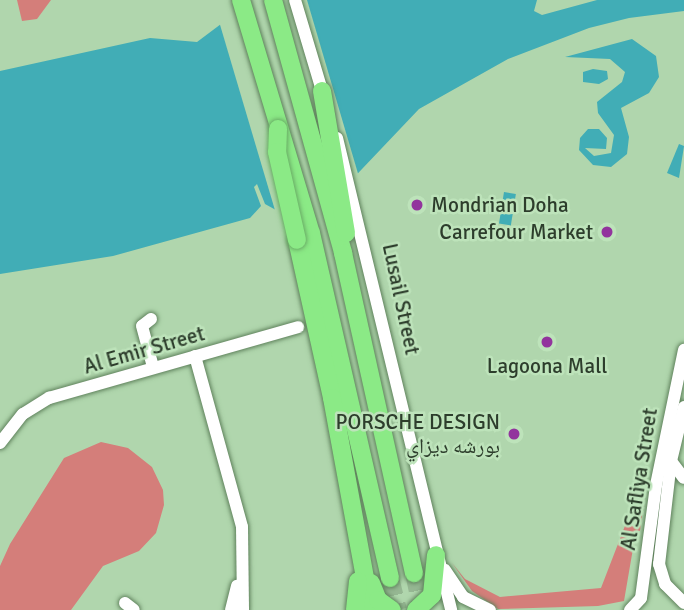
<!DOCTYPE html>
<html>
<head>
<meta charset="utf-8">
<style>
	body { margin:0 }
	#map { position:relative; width:684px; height:610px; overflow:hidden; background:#b0d6ad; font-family:Signika,"Noto Naskh Arabic",sans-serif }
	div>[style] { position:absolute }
	.green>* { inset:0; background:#d47e7a }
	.water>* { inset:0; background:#41adb6; transform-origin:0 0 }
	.pier>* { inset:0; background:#b0d6ad }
	.highway-tunnel>* { height:18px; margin-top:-9px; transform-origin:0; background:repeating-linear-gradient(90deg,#96b793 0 18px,transparent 0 27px) }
	.roads { filter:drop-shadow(0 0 2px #5f825c) drop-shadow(0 0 2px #5f825c) }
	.minor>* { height:12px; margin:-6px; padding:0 6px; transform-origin:6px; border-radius:6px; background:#fff }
	.highway>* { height:18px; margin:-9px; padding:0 9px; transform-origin:9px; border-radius:9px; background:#8bea86 }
	.bridges { filter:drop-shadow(0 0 2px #6aad66) drop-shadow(0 0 2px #6aad66) }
	.highway-bridge>* { height:18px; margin:-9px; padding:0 9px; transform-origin:9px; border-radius:9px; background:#8bea86 }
	.dots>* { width:19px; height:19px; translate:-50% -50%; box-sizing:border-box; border:4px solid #bde3ba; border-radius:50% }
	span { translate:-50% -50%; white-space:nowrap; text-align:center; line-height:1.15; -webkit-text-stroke:5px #bde3ba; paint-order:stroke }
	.poi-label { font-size:21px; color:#2d3d2c }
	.left { translate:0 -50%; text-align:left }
	.right { translate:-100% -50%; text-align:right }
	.street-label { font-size:21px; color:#2d3d2c }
</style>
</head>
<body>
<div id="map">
	<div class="green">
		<div style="clip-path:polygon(17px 0,51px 0,37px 19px,22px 21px)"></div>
		<div style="clip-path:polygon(101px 442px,128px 448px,152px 467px,163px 490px,164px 505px,156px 533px,139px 551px,103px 566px,71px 610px,0 610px,0 566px,10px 544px,64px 458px)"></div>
		<div style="clip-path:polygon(638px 492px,644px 501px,640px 531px,636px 531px,624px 601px,598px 606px,498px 609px,472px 591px,452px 563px,465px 579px,500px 597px,601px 588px)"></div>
	</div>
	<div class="water">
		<div style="clip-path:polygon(253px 0,537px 0,534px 11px,542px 15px,597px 0,684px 0,684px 11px,629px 18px,589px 28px,508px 59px,419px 109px,343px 189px,285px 215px,265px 204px,257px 184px,254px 187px,261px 206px,250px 218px,113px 256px,0 274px,0 71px,150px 38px,197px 42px)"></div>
		<div style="clip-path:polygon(632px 39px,656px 56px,659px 77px,649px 93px,621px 108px,629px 137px,627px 154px,611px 167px,593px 165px,579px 150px,580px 138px,588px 129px,599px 129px,607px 138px,606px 149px,585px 148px,594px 156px,611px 153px,614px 135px,598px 113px,597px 102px,622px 82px,625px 72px,610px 59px,565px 57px)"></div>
		<div style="clip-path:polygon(593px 69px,607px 71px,608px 79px,599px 84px,583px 82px,583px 72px)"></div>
		<div style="clip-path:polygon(679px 144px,684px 146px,679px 178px,667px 173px)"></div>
		<div style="left:504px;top:192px;width:12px;height:32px;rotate:9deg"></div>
	</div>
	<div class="pier">
		<div style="clip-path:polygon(246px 0,307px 0,359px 177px,345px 191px,297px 216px,277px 217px,218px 18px)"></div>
	</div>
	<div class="highway-tunnel">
		<div style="left:414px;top:573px;width:38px;rotate:78deg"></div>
		<div style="left:390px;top:578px;width:33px;rotate:76deg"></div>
	</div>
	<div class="roads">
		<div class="minor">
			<div style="left:295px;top:0;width:101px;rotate:73.4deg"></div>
			<div style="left:337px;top:138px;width:486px;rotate:76.4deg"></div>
			<div style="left:151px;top:319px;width:11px;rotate:142deg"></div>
			<div style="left:142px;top:326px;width:42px;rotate:75deg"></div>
			<div style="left:195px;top:356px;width:177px;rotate:74.6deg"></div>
			<div style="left:242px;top:527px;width:83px;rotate:89.3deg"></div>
			<div style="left:684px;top:407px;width:56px;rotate:103.5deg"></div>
			<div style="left:671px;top:461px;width:104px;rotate:96.6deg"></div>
			<div style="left:659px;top:564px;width:21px;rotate:73deg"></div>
			<div style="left:665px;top:584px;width:27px;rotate:45deg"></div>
			<div style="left:0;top:443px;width:37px;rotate:-52deg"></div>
			<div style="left:23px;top:414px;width:31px;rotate:-32deg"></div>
			<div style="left:49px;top:398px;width:259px;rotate:-15.9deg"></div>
			<div style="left:671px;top:461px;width:21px;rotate:53deg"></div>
			<div style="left:445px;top:570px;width:32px;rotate:56deg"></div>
			<div style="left:463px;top:597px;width:30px;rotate:26deg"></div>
			<div style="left:125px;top:603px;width:11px;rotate:38deg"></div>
			<div style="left:231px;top:610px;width:25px;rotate:-76deg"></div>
			<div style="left:630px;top:610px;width:16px;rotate:-47deg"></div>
			<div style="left:641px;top:598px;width:114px;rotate:-82.4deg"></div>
			<div style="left:656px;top:485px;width:138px;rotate:-78.3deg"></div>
		</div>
		<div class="highway">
			<div style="left:241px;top:0;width:243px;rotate:73.3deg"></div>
			<div style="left:311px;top:233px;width:354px;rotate:77.1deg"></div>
			<div style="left:273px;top:0;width:263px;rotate:74.5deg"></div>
			<div style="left:343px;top:253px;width:328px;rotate:77.5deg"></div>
			<div style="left:322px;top:91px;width:144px;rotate:80.4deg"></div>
			<div style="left:297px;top:240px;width:162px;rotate:77.5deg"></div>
			<div style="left:332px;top:398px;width:216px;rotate:79.6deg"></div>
			<div style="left:371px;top:583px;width:18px;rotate:68deg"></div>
			<div style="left:378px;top:600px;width:17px;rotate:36deg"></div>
			<div style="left:355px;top:610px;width:29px;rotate:-84deg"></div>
			<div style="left:416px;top:610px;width:22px;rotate:-43deg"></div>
			<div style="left:432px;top:595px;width:40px;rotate:-84.3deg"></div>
		</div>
	</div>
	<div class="bridges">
		<div class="highway-bridge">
			<div style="left:278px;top:129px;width:23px;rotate:92deg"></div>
			<div style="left:277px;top:152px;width:90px;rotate:77.2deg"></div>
		</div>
	</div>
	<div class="dots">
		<div style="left:417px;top:205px;background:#92349d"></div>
		<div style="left:607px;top:232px;background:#92349d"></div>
		<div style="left:547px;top:342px;background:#92349d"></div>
		<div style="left:514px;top:434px;background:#92349d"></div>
	</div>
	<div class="poi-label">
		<span class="left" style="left:431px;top:205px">Mondrian Doha</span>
		<span class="right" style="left:593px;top:232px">Carrefour Market</span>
		<span style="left:547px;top:366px">Lagoona Mall</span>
		<span class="right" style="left:500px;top:434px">PORSCHE DESIGN<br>بورشه ديزاي</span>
	</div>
	<div class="street-label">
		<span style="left:401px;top:299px;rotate:78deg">Lusail Street</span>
		<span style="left:144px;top:350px;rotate:-16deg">Al Emir Street</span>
		<span style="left:639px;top:479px;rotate:-81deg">Al Safliya Street</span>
	</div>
</div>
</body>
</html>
